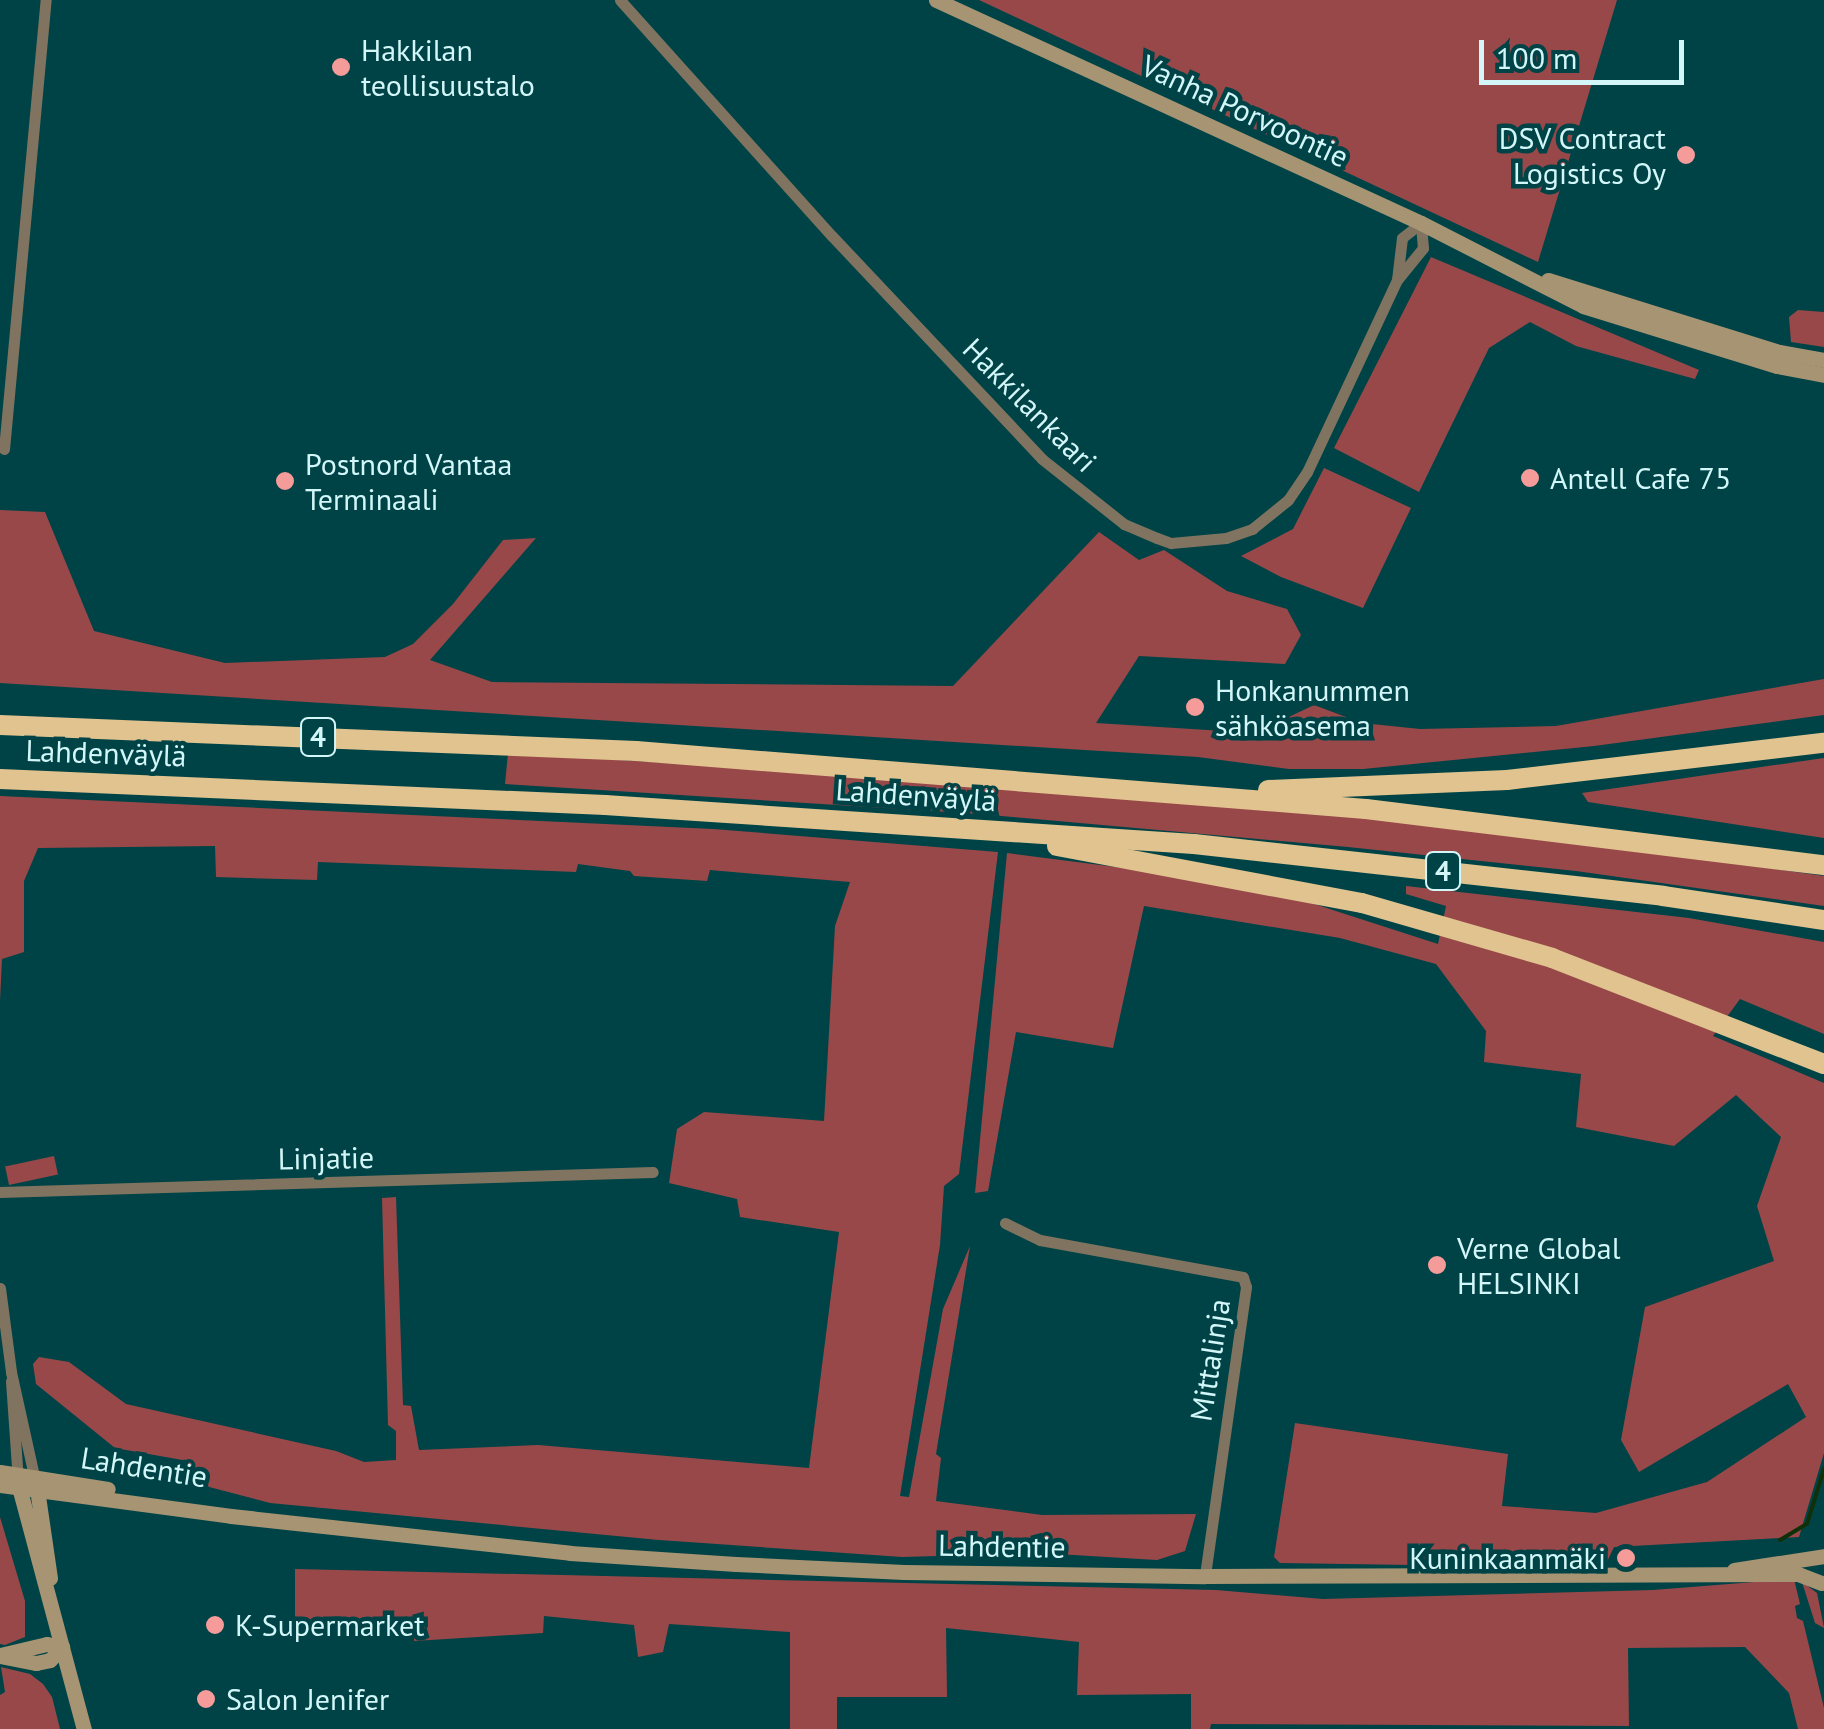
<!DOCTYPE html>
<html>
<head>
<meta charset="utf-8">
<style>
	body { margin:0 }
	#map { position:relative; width:1824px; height:1729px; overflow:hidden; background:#004346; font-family:"PT Sans",sans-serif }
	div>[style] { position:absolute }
	.green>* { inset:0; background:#984849; transform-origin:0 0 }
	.stream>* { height:4px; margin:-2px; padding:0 2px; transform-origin:2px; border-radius:2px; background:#0f3009 }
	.street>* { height:11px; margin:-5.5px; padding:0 5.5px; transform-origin:5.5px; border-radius:5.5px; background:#807460 }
	.secondary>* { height:15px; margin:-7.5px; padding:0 7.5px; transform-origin:7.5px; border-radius:7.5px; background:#a79473 }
	.highway>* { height:20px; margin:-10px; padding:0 10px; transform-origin:10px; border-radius:10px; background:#e1c38f }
	.dots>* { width:28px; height:28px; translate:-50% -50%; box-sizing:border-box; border:5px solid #004346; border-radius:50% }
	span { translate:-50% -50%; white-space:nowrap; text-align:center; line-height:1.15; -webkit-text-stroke:9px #004346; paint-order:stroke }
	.shield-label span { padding:2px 8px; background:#004346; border:2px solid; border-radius:8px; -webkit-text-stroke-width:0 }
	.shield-label { font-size:28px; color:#d3f7f9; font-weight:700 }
	.poi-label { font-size:30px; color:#d3f7f9 }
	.left { translate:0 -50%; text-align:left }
	.right { translate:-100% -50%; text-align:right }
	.street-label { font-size:30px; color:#d3f7f9 }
	.scale { position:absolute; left:1479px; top:40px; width:205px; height:45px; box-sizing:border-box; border:5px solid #d3f7f9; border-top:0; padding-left:12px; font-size:30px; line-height:35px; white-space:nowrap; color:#d3f7f9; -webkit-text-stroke:8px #004346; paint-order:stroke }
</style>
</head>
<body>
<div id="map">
	<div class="green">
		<div style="clip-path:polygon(979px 0,1617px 0,1538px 262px)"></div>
		<div style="clip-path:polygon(1431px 257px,1699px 370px,1695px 379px,1576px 346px,1530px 322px,1489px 348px,1419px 492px,1334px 448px)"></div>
		<div style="clip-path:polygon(1798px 310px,1824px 312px,1824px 347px,1791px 342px,1789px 317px)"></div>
		<div style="clip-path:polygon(1324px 468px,1411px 508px,1363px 608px,1281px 577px,1241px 556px,1293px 529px)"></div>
		<div style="clip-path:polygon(0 510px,45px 512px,94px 631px,225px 663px,385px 657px,413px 644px,453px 604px,503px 540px,536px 538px,430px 660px,492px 682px,953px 686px,1099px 532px,1139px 560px,1164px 550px,1227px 591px,1287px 609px,1301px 635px,1285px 664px,1139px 656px,1096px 723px,1255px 733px,1314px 705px,1362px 723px,1420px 729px,1556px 726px,1824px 679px,1824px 715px,1594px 746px,1363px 769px,1289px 769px,1198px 757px,0 683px)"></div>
		<div style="clip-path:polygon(508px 753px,877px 776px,1353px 816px,1578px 841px,1824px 876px,1824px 906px,1576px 871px,1348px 847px,980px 814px,505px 784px)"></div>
		<div style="clip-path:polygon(1824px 758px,1824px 838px,1588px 802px,1582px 793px)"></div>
		<div style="clip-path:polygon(0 796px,713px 829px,998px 852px,959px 1174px,944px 1186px,940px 1245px,900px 1496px,909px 1497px,943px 1309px,970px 1246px,936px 1454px,941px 1458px,936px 1501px,1042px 1515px,1196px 1514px,1185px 1551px,1157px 1560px,1040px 1553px,902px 1557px,659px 1540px,270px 1503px,194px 1483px,188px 1461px,115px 1448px,36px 1384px,33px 1364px,39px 1357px,69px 1362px,126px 1404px,336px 1451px,364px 1462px,396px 1460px,396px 1431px,388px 1425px,382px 1198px,396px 1197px,403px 1405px,411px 1406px,419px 1450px,538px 1445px,809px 1468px,839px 1232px,740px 1217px,737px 1199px,669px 1183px,677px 1129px,704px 1112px,824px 1121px,835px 926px,850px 882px,710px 870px,707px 881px,634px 876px,630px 871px,578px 864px,576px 872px,318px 862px,317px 880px,216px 877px,215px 846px,38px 848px,24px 881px,24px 952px,2px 959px,0 1001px)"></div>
		<div style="clip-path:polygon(1007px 853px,1147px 871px,1308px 902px,1438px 944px,1446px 906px,1406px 894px,1406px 886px,1689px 918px,1824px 942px,1824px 1034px,1740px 999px,1713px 1036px,1824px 1083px,1824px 1453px,1799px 1537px,1614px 1547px,1604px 1568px,1280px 1563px,1274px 1557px,1295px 1423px,1508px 1454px,1502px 1506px,1596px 1513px,1707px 1482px,1806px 1417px,1788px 1384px,1639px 1472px,1621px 1440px,1645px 1307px,1774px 1261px,1757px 1206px,1781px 1137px,1736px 1095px,1674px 1146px,1576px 1127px,1581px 1074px,1484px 1062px,1486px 1031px,1436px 964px,1340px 938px,1144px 906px,1113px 1048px,1016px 1032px,988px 1191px,975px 1193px)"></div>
		<div style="left:54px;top:1156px;width:19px;height:50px;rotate:78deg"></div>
		<div style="clip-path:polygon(0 1517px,25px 1601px,25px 1637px,5px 1645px,0 1644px)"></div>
		<div style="clip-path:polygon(295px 1569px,1216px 1590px,1323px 1599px,1653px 1590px,1794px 1579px,1800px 1604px,1795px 1606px,1797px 1618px,1803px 1621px,1824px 1708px,1824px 1729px,1798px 1729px,1789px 1693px,1745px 1647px,1628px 1648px,1629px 1726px,1211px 1724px,1210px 1729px,1191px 1729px,1191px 1694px,1077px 1695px,1079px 1642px,946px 1628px,947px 1697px,837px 1697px,837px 1729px,790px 1729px,790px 1632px,669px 1624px,663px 1652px,638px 1657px,634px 1625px,544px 1616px,543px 1633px,414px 1641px,414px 1627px,295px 1621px)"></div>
		<div style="clip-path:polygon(1802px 1582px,1817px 1593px,1824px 1628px,1815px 1623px)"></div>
		<div style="clip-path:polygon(1px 1667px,30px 1674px,43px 1684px,52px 1697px,60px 1729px,0 1729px,0 1695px,5px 1692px)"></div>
	</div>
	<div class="stream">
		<div style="left:1780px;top:1540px;width:31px;rotate:-31deg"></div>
		<div style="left:1807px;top:1524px;width:58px;rotate:-72.8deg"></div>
	</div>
	<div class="street">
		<div style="left:620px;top:0;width:317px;rotate:48.1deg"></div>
		<div style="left:832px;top:236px;width:306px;rotate:46.7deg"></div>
		<div style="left:1042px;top:459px;width:105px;rotate:38.4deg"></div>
		<div style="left:1124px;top:524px;width:36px;rotate:23deg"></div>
		<div style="left:1157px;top:538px;width:15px;rotate:20deg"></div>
		<div style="left:1171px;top:543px;width:55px;rotate:-5.2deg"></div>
		<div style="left:1226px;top:538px;width:28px;rotate:-19deg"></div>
		<div style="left:1252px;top:529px;width:46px;rotate:-38.9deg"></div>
		<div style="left:1288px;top:500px;width:34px;rotate:-56deg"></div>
		<div style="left:1307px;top:472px;width:212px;rotate:-64.9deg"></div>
		<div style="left:1397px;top:280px;width:41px;rotate:-50.9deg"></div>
		<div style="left:1423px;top:248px;width:25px;rotate:-95deg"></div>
		<div style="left:1421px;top:223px;width:24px;rotate:142deg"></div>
		<div style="left:1402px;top:238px;width:42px;rotate:96.8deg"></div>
		<div style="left:4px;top:449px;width:451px;rotate:-84.7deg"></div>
		<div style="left:0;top:1192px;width:653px;rotate:-1.75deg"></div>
		<div style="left:1005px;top:1223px;width:39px;rotate:26deg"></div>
		<div style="left:1040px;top:1240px;width:206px;rotate:10.3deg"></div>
		<div style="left:1243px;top:1277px;width:10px;rotate:73deg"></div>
		<div style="left:1246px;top:1287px;width:292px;rotate:98.1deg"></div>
		<div style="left:0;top:1288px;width:85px;rotate:82.5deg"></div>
		<div style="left:11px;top:1372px;width:111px;rotate:77.5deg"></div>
		<div style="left:11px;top:1381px;width:101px;rotate:86deg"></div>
	</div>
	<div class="secondary">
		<div style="left:936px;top:0;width:534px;rotate:24.69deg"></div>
		<div style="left:1421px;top:223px;width:182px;rotate:27.1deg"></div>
		<div style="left:1583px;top:306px;width:203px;rotate:17.2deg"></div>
		<div style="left:1777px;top:366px;width:48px;rotate:10.8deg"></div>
		<div style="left:1548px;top:280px;width:242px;rotate:17.3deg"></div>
		<div style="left:1779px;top:352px;width:46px;rotate:10.1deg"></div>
		<div style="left:0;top:1472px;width:109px;rotate:8.9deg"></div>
		<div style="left:0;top:1485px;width:233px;rotate:7.6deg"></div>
		<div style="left:231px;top:1516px;width:341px;rotate:6.2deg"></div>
		<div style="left:570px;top:1553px;width:166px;rotate:3.8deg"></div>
		<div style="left:736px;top:1564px;width:168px;rotate:2.7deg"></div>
		<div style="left:904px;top:1572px;width:301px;rotate:0.8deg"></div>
		<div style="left:1205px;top:1576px;width:593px;rotate:-0.19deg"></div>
		<div style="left:1798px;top:1574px;width:25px;rotate:21deg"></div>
		<div style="left:19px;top:1487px;width:251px;rotate:75deg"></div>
		<div style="left:37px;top:1489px;width:90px;rotate:81.7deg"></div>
		<div style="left:1734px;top:1570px;width:91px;rotate:-8.8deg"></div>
		<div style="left:0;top:1655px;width:48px;rotate:-13.2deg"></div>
		<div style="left:47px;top:1644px;width:15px;rotate:11deg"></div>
		<div style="left:0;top:1656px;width:37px;rotate:11deg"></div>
		<div style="left:36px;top:1663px;width:14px;rotate:-12deg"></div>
		<div style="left:50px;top:1660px;width:18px;rotate:-47deg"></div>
	</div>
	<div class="highway">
		<div style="left:0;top:725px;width:637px;rotate:2.34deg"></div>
		<div style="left:636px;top:751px;width:732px;rotate:4.54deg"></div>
		<div style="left:1366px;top:809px;width:461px;rotate:7deg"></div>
		<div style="left:0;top:779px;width:606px;rotate:2.46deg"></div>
		<div style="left:605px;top:805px;width:590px;rotate:3.79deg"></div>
		<div style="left:1194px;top:844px;width:472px;rotate:6.3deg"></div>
		<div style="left:1663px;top:896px;width:163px;rotate:8.5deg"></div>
		<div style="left:1268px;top:790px;width:239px;rotate:-2.4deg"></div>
		<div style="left:1507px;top:780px;width:319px;rotate:-6.7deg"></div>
		<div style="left:1057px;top:846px;width:310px;rotate:10.6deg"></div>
		<div style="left:1362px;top:903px;width:198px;rotate:16.1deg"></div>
		<div style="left:1552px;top:958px;width:292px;rotate:21.3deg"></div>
	</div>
	<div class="dots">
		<div style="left:341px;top:67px;background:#f59b9a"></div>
		<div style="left:1686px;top:155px;background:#f59b9a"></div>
		<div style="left:1530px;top:478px;background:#f59b9a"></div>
		<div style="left:285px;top:481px;background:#f59b9a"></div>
		<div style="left:1195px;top:707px;background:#f59b9a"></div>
		<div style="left:1437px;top:1265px;background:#f59b9a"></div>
		<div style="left:1626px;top:1558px;background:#f59b9a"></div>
		<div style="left:215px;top:1625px;background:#f59b9a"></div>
		<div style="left:206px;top:1699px;background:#f59b9a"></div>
	</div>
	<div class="shield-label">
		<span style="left:318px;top:737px">4</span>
		<span style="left:1443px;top:871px">4</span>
	</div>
	<div class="poi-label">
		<span class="left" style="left:361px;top:67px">Hakkilan<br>teollisuustalo</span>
		<span class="right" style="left:1666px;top:155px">DSV Contract<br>Logistics Oy</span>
		<span class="left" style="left:305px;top:481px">Postnord Vantaa<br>Terminaali</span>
		<span class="left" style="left:1550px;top:478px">Antell Cafe 75</span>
		<span class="left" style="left:1215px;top:707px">Honkanummen<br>sähköasema</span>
		<span class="left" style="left:1457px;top:1265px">Verne Global<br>HELSINKI</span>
		<span class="right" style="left:1606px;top:1558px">Kuninkaanmäki</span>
		<span class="left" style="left:235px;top:1625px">K-Supermarket</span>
		<span class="left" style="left:226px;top:1699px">Salon Jenifer</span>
	</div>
	<div class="street-label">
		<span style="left:1245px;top:111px;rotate:25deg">Vanha Porvoontie</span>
		<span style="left:1030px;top:405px;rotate:45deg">Hakkilankaari</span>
		<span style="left:106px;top:753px;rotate:2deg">Lahdenväylä</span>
		<span style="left:916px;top:795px;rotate:4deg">Lahdenväylä</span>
		<span style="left:326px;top:1158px;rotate:-1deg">Linjatie</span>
		<span style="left:1210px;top:1360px;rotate:-81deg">Mittalinja</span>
		<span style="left:144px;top:1467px;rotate:9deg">Lahdentie</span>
		<span style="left:1002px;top:1546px;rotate:1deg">Lahdentie</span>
	</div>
	<div class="scale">100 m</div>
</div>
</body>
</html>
